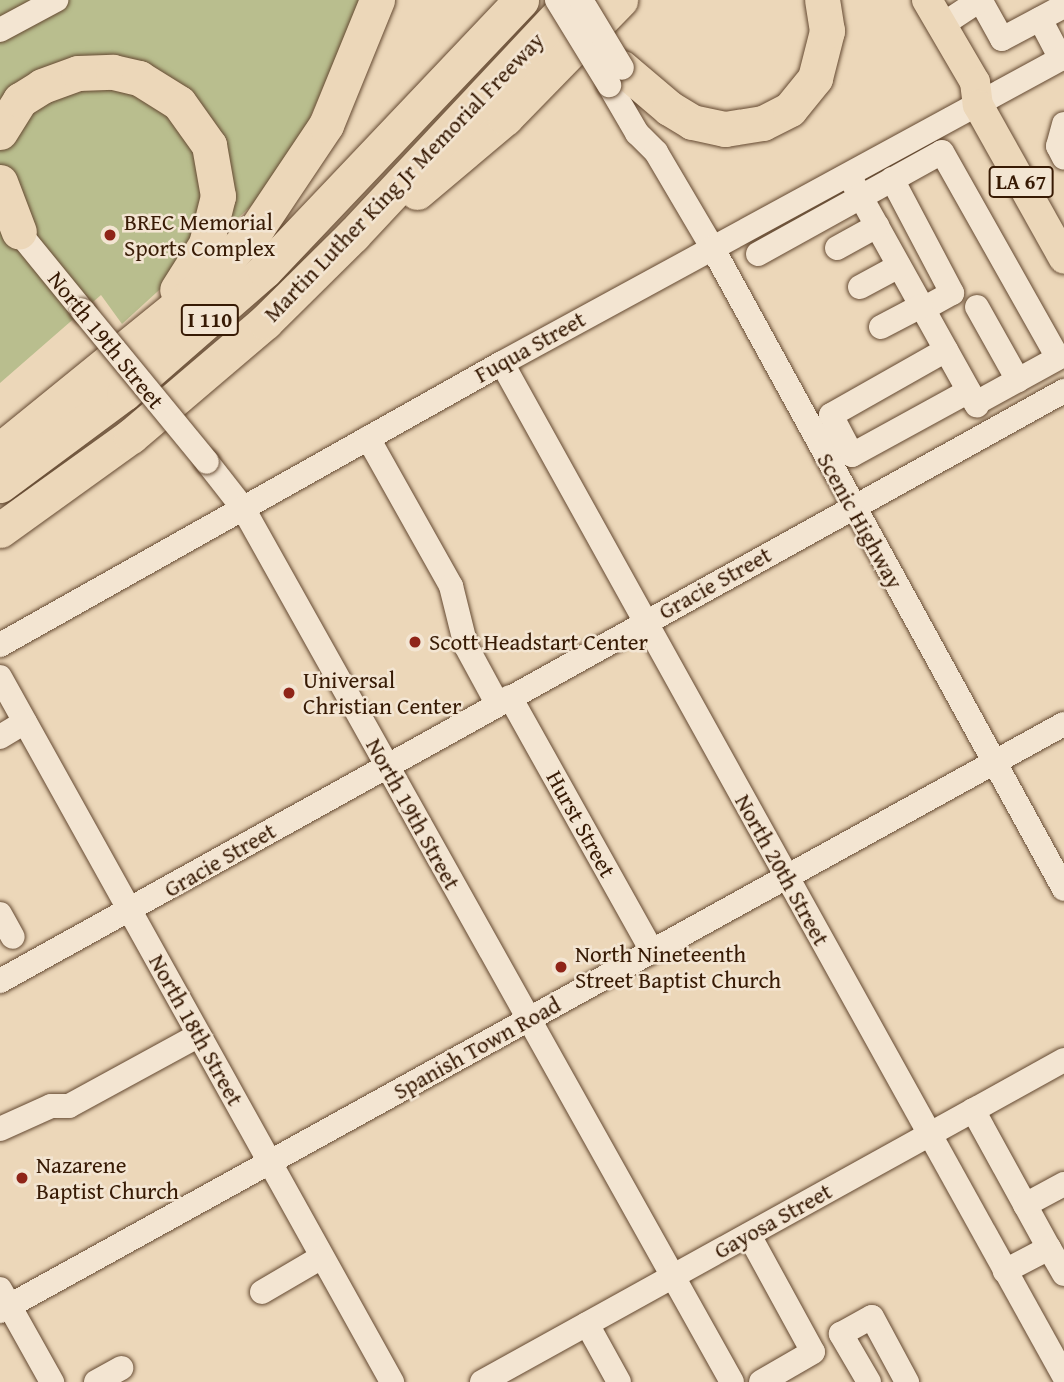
<!DOCTYPE html>
<html>
<head>
<meta charset="utf-8">
<style>
	body { margin:0 }
	#map { position:relative; width:1064px; height:1382px; overflow:hidden; background:#ecd7b9; font-family:"Gentium Book Plus",serif }
	div>[style] { position:absolute }
	.green>* { inset:0; background:#b9be8e }
	.roads { filter:drop-shadow(0 0 2px #644931) drop-shadow(0 0 2px #644931) }
	.minor>* { height:24px; margin:-12px; padding:0 12px; transform-origin:12px; border-radius:12px; background:#f3e5d2 }
	.major>* { height:30px; margin:-15px; padding:0 15px; transform-origin:15px; border-radius:15px; background:#ecd7b9 }
	.highway>* { height:35px; margin:-17.5px; padding:0 17.5px; transform-origin:17.5px; border-radius:17.5px; background:#ecd7b9 }
	.bridges { filter:drop-shadow(0 0 2px #644931) drop-shadow(0 0 2px #644931) }
	.minor-bridge>* { height:24px; margin:-12px; padding:0 12px; transform-origin:12px; border-radius:12px; background:#f3e5d2 }
	.dots>* { width:19px; height:19px; translate:-50% -50%; box-sizing:border-box; border:4px solid #f3e5d2; border-radius:50% }
	span { translate:-50% -50%; white-space:nowrap; text-align:center; line-height:1.15; -webkit-text-stroke:5px #f3e5d2; paint-order:stroke }
	.shield-label span { padding:2px 5px; background:#f3e5d2; border:2px solid; border-radius:5px; -webkit-text-stroke-width:0 }
	.shield-label { font-size:21px; color:#371a04; font-weight:700 }
	.street-label { font-size:23px; color:#371a04 }
	.poi-label { font-size:23px; color:#371a04 }
	.left { translate:0 -50%; text-align:left }
</style>
</head>
<body>
<div id="map">
	<div class="green">
		<div style="clip-path:polygon(0 0,361px 0,285px 175px,122px 324px,101px 295px,0 383px)"></div>
	</div>
	<div class="roads">
		<div class="minor">
			<div style="left:982px;top:3px;width:41px;rotate:60.9deg"></div>
			<div style="left:1002px;top:39px;width:70px;rotate:-28deg"></div>
			<div style="left:1040px;top:19px;width:45px;rotate:62.3deg"></div>
			<div style="left:942px;top:25px;width:45px;rotate:-33.3deg"></div>
			<div style="left:0;top:30px;width:64px;rotate:-28.2deg"></div>
			<div style="left:609px;top:85px;width:56px;rotate:59.7deg"></div>
			<div style="left:637px;top:133px;width:27px;rotate:45deg"></div>
			<div style="left:656px;top:152px;width:110px;rotate:59.5deg"></div>
			<div style="left:712px;top:247px;width:732px;rotate:61.26deg"></div>
			<div style="left:1064px;top:124px;width:23px;rotate:105deg"></div>
			<div style="left:1058px;top:146px;width:13px;rotate:63deg"></div>
			<div style="left:892px;top:179px;width:129px;rotate:62.2deg"></div>
			<div style="left:952px;top:293px;width:33px;rotate:151deg"></div>
			<div style="left:852px;top:181px;width:257px;rotate:60.9deg"></div>
			<div style="left:8px;top:219px;width:119px;rotate:50.8deg"></div>
			<div style="left:837px;top:248px;width:46px;rotate:-28.8deg"></div>
			<div style="left:758px;top:254px;width:210px;rotate:-29deg"></div>
			<div style="left:942px;top:152px;width:236px;rotate:60.6deg"></div>
			<div style="left:1058px;top:358px;width:94px;rotate:151.2deg"></div>
			<div style="left:860px;top:287px;width:44px;rotate:-28.3deg"></div>
			<div style="left:977px;top:307px;width:84px;rotate:60.7deg"></div>
			<div style="left:881px;top:327px;width:45px;rotate:-27.7deg"></div>
			<div style="left:946px;top:350px;width:132px;rotate:150.5deg"></div>
			<div style="left:831px;top:415px;width:45px;rotate:62.3deg"></div>
			<div style="left:852px;top:455px;width:133px;rotate:-28.7deg"></div>
			<div style="left:502px;top:363px;width:1158px;rotate:60.98deg"></div>
			<div style="left:368px;top:438px;width:170px;rotate:60.7deg"></div>
			<div style="left:451px;top:586px;width:62px;rotate:76deg"></div>
			<div style="left:466px;top:646px;width:65px;rotate:61.5deg"></div>
			<div style="left:207px;top:462px;width:58px;rotate:52deg"></div>
			<div style="left:243px;top:508px;width:1001px;rotate:60.77deg"></div>
			<div style="left:0;top:645px;width:576px;rotate:-29.33deg"></div>
			<div style="left:502px;top:363px;width:640px;rotate:-28.57deg"></div>
			<div style="left:0;top:677px;width:807px;rotate:60.92deg"></div>
			<div style="left:510px;top:697px;width:291px;rotate:60.8deg"></div>
			<div style="left:0;top:737px;width:29px;rotate:-31deg"></div>
			<div style="left:0;top:914px;width:26px;rotate:61deg"></div>
			<div style="left:0;top:981px;width:1217px;rotate:-29.01deg"></div>
			<div style="left:973px;top:1110px;width:158px;rotate:61.2deg"></div>
			<div style="left:1049px;top:1248px;width:50px;rotate:152.4deg"></div>
			<div style="left:0;top:1129px;width:56px;rotate:-24.3deg"></div>
			<div style="left:51px;top:1106px;width:18px"></div>
			<div style="left:69px;top:1106px;width:148px;rotate:-28.6deg"></div>
			<div style="left:1025px;top:1205px;width:44px;rotate:-28.3deg"></div>
			<div style="left:749px;top:1235px;width:133px;rotate:61.3deg"></div>
			<div style="left:813px;top:1352px;width:60px;rotate:150deg"></div>
			<div style="left:1049px;top:1248px;width:30px;rotate:60deg"></div>
			<div style="left:0;top:1289px;width:107px;rotate:60.8deg"></div>
			<div style="left:262px;top:1292px;width:69px;rotate:-30.3deg"></div>
			<div style="left:0;top:1311px;width:1215px;rotate:-28.89deg"></div>
			<div style="left:587px;top:1324px;width:66px;rotate:61.1deg"></div>
			<div style="left:96px;top:1382px;width:29px;rotate:-29deg"></div>
			<div style="left:482px;top:1382px;width:665px;rotate:-28.95deg"></div>
			<div style="left:869px;top:1382px;width:56px;rotate:-120.3deg"></div>
			<div style="left:841px;top:1334px;width:35px;rotate:-29deg"></div>
			<div style="left:872px;top:1317px;width:74px;rotate:61.7deg"></div>
		</div>
		<div class="major">
			<div style="left:927px;top:0;width:95px;rotate:59.7deg"></div>
			<div style="left:975px;top:82px;width:23px;rotate:83deg"></div>
			<div style="left:978px;top:105px;width:176px;rotate:60.8deg"></div>
		</div>
		<div class="highway">
			<div style="left:622px;top:68px;width:62px;rotate:40.4deg"></div>
			<div style="left:669px;top:108px;width:27px;rotate:31deg"></div>
			<div style="left:692px;top:122px;width:34px;rotate:12deg"></div>
			<div style="left:725px;top:129px;width:38px;rotate:-9deg"></div>
			<div style="left:763px;top:123px;width:30px;rotate:-27deg"></div>
			<div style="left:790px;top:109px;width:40px;rotate:-51deg"></div>
			<div style="left:815px;top:78px;width:49px;rotate:-75.7deg"></div>
			<div style="left:827px;top:31px;width:31px;rotate:-99deg"></div>
			<div style="left:0;top:132px;width:38px;rotate:-58deg"></div>
			<div style="left:20px;top:100px;width:26px;rotate:-32deg"></div>
			<div style="left:42px;top:86px;width:38px;rotate:-20deg"></div>
			<div style="left:78px;top:73px;width:35px;rotate:-2deg"></div>
			<div style="left:113px;top:72px;width:27px;rotate:13deg"></div>
			<div style="left:139px;top:78px;width:47px;rotate:32deg"></div>
			<div style="left:179px;top:103px;width:52px;rotate:54.5deg"></div>
			<div style="left:209px;top:145px;width:52px;rotate:80deg"></div>
			<div style="left:218px;top:196px;width:49px;rotate:104deg"></div>
			<div style="left:206px;top:244px;width:54px;rotate:122.2deg"></div>
			<div style="left:0;top:182px;width:53px;rotate:69.2deg"></div>
			<div style="left:417px;top:192px;width:115px;rotate:-40.1deg"></div>
			<div style="left:505px;top:118px;width:165px;rotate:-45.7deg"></div>
			<div style="left:0;top:450px;width:249px;rotate:-39.1deg"></div>
			<div style="left:193px;top:293px;width:91px;rotate:-45.4deg"></div>
			<div style="left:257px;top:228px;width:124px;rotate:-56.2deg"></div>
			<div style="left:326px;top:125px;width:135px;rotate:-67.8deg"></div>
			<div style="left:0;top:485px;width:154px;rotate:-36.6deg"></div>
			<div style="left:124px;top:393px;width:187px;rotate:-41.1deg"></div>
			<div style="left:265px;top:270px;width:372px;rotate:-46.5deg"></div>
			<div style="left:0;top:530px;width:161px;rotate:-35.7deg"></div>
			<div style="left:131px;top:436px;width:176px;rotate:-40.4deg"></div>
			<div style="left:265px;top:322px;width:124px;rotate:-44.7deg"></div>
			<div style="left:353px;top:235px;width:322px;rotate:-46.9deg"></div>
		</div>
	</div>
	<div class="bridges">
		<div class="minor-bridge">
			<div style="left:557px;top:0;width:100px;rotate:58.5deg"></div>
			<div style="left:581px;top:0;width:79px;rotate:58.9deg"></div>
			<div style="left:83px;top:311px;width:195px;rotate:50.6deg"></div>
		</div>
	</div>
	<div class="dots">
		<div style="left:110px;top:235px;background:#8f2418"></div>
		<div style="left:415px;top:642px;background:#8f2418"></div>
		<div style="left:289px;top:693px;background:#8f2418"></div>
		<div style="left:561px;top:967px;background:#8f2418"></div>
		<div style="left:22px;top:1178px;background:#8f2418"></div>
	</div>
	<div class="shield-label">
		<span style="left:1021px;top:182px">LA 67</span>
		<span style="left:210px;top:320px">I 110</span>
	</div>
	<div class="street-label">
		<span style="left:404px;top:177px;rotate:-46deg">Martin Luther King Jr Memorial Freeway</span>
		<span style="left:106px;top:340px;rotate:51deg">North 19th Street</span>
		<span style="left:530px;top:347px;rotate:-29deg">Fuqua Street</span>
		<span style="left:860px;top:521px;rotate:61deg">Scenic Highway</span>
		<span style="left:715px;top:583px;rotate:-29deg">Gracie Street</span>
		<span style="left:413px;top:814px;rotate:61deg">North 19th Street</span>
		<span style="left:581px;top:824px;rotate:61deg">Hurst Street</span>
		<span style="left:220px;top:860px;rotate:-30deg">Gracie Street</span>
		<span style="left:782px;top:870px;rotate:61deg">North 20th Street</span>
		<span style="left:196px;top:1030px;rotate:61deg">North 18th Street</span>
		<span style="left:477px;top:1048px;rotate:-29deg">Spanish Town Road</span>
		<span style="left:773px;top:1221px;rotate:-29deg">Gayosa Street</span>
	</div>
	<div class="poi-label">
		<span class="left" style="left:124px;top:235px">BREC Memorial<br>Sports Complex</span>
		<span class="left" style="left:429px;top:642px">Scott Headstart Center</span>
		<span class="left" style="left:303px;top:693px">Universal<br>Christian Center</span>
		<span class="left" style="left:575px;top:967px">North Nineteenth<br>Street Baptist Church</span>
		<span class="left" style="left:36px;top:1178px">Nazarene<br>Baptist Church</span>
	</div>
</div>
</body>
</html>
